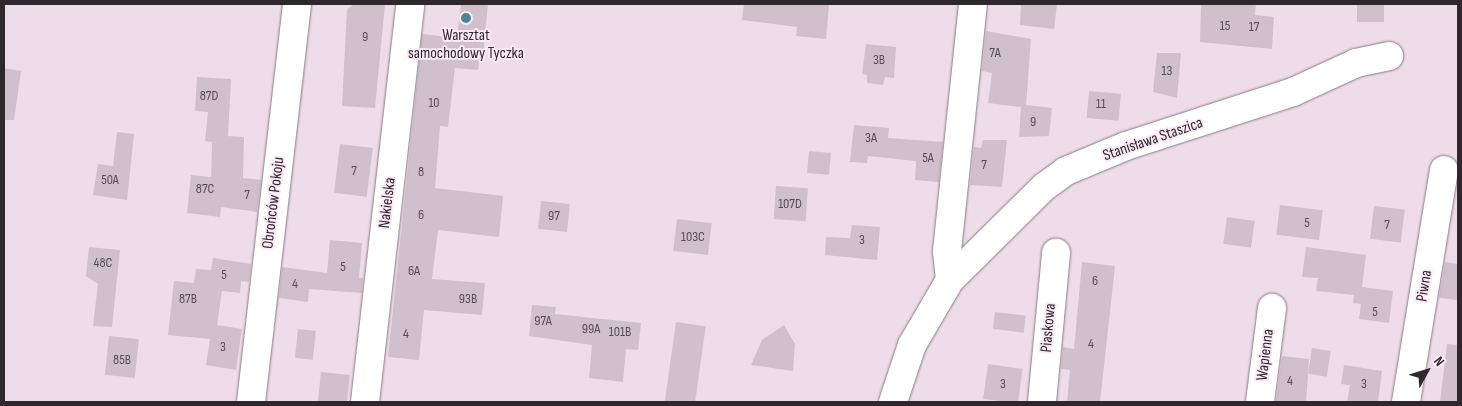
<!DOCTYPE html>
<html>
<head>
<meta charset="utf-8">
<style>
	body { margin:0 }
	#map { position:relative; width:1462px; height:406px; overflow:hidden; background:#eedde8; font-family:"Sofia Sans Condensed",sans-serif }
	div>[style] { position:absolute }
	.building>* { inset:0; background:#d0c0cb; transform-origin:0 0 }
	.roads { filter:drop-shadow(0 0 1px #8a7a85) drop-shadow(0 0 1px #8a7a85) }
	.minor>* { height:28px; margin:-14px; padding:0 14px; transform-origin:14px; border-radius:14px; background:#fff }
	.dots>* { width:14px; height:14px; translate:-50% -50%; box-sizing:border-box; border:2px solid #fbeaf5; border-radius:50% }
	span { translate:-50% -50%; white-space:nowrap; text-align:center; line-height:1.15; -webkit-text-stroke:4px #fbeaf5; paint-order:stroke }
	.number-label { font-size:14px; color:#564e54 }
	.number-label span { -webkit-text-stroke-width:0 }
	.poi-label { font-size:16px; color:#2e282c }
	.street-label { font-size:16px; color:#2e282c }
	.frame { position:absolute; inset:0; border:5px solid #2e282c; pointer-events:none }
	.north { position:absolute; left:1402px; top:346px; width:50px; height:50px; -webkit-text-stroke:4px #fbeaf5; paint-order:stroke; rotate:51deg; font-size:14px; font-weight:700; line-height:20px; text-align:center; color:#2e282c }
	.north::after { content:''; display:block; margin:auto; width:18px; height:22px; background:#2e282c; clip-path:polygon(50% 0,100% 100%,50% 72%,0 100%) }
</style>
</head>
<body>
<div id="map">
	<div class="building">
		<div style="clip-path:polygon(354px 4px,385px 4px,375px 108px,342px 106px,347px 9px)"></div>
		<div style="clip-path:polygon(461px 4px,488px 4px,483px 55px,480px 55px,478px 70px,455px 68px,448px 127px,440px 126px,435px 188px,503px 196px,499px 237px,438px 230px,432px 279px,485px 283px,482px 315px,424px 310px,419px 360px,388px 357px,422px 34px,457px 38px)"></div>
		<div style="clip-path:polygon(744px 4px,829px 5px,826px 39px,796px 36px,797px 27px,742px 20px)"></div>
		<div style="clip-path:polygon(1021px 4px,1057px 4px,1054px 29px,1020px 25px)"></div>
		<div style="clip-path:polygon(1201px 4px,1256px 4px,1255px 15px,1274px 17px,1272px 49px,1200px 42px)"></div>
		<div style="left:1357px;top:4px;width:27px;height:18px"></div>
		<div style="clip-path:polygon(986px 31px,1031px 39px,1026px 105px,1052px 108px,1049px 136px,1019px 137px,1021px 107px,988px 103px,992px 73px,982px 71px)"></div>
		<div style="clip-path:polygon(866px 44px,896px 47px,894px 78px,885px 77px,883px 85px,867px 83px,867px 75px,862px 74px)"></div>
		<div style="clip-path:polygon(1157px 53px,1181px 53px,1177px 98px,1153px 92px)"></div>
		<div style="clip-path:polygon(4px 68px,21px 71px,14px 120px,4px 120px)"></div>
		<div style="clip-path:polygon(197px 77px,231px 79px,228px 136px,244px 137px,243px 178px,261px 180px,257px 212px,221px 207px,220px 217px,187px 213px,191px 175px,211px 177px,212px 142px,205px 141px,208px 112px,195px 111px)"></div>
		<div style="left:1089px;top:91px;width:32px;height:27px;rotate:5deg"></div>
		<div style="clip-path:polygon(854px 125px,889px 128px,888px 138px,943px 142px,939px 182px,915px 180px,916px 161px,868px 156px,867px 163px,850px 162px)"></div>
		<div style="clip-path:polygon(117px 132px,134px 134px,127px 200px,93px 195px,98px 164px,113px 166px)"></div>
		<div style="clip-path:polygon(983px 140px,1007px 140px,1002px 187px,970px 185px,974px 147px,981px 148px)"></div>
		<div style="left:340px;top:144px;width:33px;height:49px;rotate:7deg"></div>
		<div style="left:809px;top:151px;width:22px;height:22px;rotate:5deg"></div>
		<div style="left:776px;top:186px;width:32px;height:33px;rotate:4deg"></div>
		<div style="left:541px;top:201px;width:29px;height:28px;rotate:6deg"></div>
		<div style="left:1280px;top:205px;width:43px;height:30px;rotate:7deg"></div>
		<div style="left:1374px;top:206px;width:31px;height:33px;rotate:7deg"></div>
		<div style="left:1227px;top:217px;width:28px;height:27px;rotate:8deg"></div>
		<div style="left:677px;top:219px;width:35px;height:32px;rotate:7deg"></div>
		<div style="clip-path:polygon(852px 225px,880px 227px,877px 260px,825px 255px,826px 237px,850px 238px)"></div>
		<div style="clip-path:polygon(330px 240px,362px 243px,359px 278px,363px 278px,362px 293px,309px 289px,308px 302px,279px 298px,282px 267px,327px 273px)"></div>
		<div style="clip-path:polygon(89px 247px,120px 250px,112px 327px,93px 326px,98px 284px,86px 276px)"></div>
		<div style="clip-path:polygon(1306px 247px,1366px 255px,1362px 287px,1393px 291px,1389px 323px,1359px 319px,1361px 304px,1353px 303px,1354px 295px,1316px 291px,1318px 278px,1302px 277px)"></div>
		<div style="clip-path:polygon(213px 258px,251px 264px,249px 282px,241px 281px,240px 293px,222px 291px,217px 325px,242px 329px,236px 370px,206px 365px,210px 339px,168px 335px,174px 281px,194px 283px,196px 269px,211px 270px)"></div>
		<div style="clip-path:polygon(1082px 262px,1115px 266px,1100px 402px,1067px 402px,1070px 370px,1061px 369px,1063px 347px,1074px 349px)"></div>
		<div style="clip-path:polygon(1445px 262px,1458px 264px,1458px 300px,1439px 298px)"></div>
		<div style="clip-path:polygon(532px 305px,556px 307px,555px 314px,641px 323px,638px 350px,626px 349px,623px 382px,589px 378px,592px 345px,529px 336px)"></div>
		<div style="left:995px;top:312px;width:31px;height:17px;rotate:7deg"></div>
		<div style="left:676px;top:322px;width:30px;height:81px;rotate:8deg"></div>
		<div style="clip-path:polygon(784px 325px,795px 344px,793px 371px,751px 365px,762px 340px)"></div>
		<div style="left:298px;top:329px;width:18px;height:29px;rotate:6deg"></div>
		<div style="left:109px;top:336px;width:30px;height:39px;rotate:6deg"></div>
		<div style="clip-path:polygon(1447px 344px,1458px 345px,1458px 402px,1440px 402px)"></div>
		<div style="left:1312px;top:348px;width:19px;height:26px;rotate:9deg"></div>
		<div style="clip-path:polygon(1282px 356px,1309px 359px,1306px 402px,1276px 402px)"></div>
		<div style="left:988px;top:364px;width:35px;height:35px;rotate:8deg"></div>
		<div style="clip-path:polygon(1344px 365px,1382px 371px,1378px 402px,1347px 402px,1350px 385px,1341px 384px)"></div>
		<div style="left:321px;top:372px;width:29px;height:30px;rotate:6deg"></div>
	</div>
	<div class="roads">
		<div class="minor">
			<div style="left:950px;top:280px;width:29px;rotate:-96deg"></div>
			<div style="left:947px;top:251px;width:248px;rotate:-84deg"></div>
			<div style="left:251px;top:402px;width:401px;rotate:-83.4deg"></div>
			<div style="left:365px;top:402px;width:401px;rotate:-83.5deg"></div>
			<div style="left:893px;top:402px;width:60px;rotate:-71.6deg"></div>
			<div style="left:912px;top:345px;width:75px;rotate:-59.7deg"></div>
			<div style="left:950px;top:280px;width:132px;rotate:-44.7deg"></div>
			<div style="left:1044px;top:187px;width:27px;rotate:-36deg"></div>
			<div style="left:1066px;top:171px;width:65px;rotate:-22.6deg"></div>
			<div style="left:1126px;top:146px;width:176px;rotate:-17.9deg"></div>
			<div style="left:1293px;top:92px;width:69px;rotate:-24.7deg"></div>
			<div style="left:1356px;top:63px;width:34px;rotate:-12deg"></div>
			<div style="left:1042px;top:402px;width:150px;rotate:-84.6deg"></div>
			<div style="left:1260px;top:402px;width:95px;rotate:-82.7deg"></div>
			<div style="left:1406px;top:402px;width:235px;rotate:-80.7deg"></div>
		</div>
	</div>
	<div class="dots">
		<div style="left:466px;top:18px;background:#468999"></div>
	</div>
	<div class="number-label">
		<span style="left:1225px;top:26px">15</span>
		<span style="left:1254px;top:27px">17</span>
		<span style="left:365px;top:37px">9</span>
		<span style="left:995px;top:53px">7A</span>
		<span style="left:879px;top:60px">3B</span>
		<span style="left:1167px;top:71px">13</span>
		<span style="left:209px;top:96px">87D</span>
		<span style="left:434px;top:103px">10</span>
		<span style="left:1101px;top:104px">11</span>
		<span style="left:1033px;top:122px">9</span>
		<span style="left:871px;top:138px">3A</span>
		<span style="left:928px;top:158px">5A</span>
		<span style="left:984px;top:165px">7</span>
		<span style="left:354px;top:171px">7</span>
		<span style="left:421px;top:172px">8</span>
		<span style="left:110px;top:180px">50A</span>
		<span style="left:205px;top:189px">87C</span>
		<span style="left:247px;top:195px">7</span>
		<span style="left:790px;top:204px">107D</span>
		<span style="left:421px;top:215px">6</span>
		<span style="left:554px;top:216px">97</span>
		<span style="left:1307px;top:223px">5</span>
		<span style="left:1387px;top:225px">7</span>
		<span style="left:693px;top:237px">103C</span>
		<span style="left:862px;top:240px">3</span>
		<span style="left:103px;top:263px">48C</span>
		<span style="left:343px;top:267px">5</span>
		<span style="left:414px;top:271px">6A</span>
		<span style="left:224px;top:275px">5</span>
		<span style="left:1095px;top:281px">6</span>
		<span style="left:295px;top:284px">4</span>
		<span style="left:188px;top:299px">87B</span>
		<span style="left:468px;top:299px">93B</span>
		<span style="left:1375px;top:312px">5</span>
		<span style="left:543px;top:321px">97A</span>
		<span style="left:591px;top:329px">99A</span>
		<span style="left:620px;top:332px">101B</span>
		<span style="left:406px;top:334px">4</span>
		<span style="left:1091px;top:344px">4</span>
		<span style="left:223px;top:347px">3</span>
		<span style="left:122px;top:360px">85B</span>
		<span style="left:1290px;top:381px">4</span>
		<span style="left:1003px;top:384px">3</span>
		<span style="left:1364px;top:384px">3</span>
	</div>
	<div class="poi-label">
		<span style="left:466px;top:45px">Warsztat<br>samochodowy Tyczka</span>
	</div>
	<div class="street-label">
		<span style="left:1153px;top:140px;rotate:-19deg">Stanisława Staszica</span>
		<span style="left:274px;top:203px;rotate:-83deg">Obrońców Pokoju</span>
		<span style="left:388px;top:203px;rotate:-83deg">Nakielska</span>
		<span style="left:1425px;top:286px;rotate:-81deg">Piwna</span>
		<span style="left:1049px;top:328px;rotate:-85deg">Piaskowa</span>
		<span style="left:1266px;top:355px;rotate:-83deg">Wapienna</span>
	</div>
	<div class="frame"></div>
	<div class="north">N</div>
</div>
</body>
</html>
